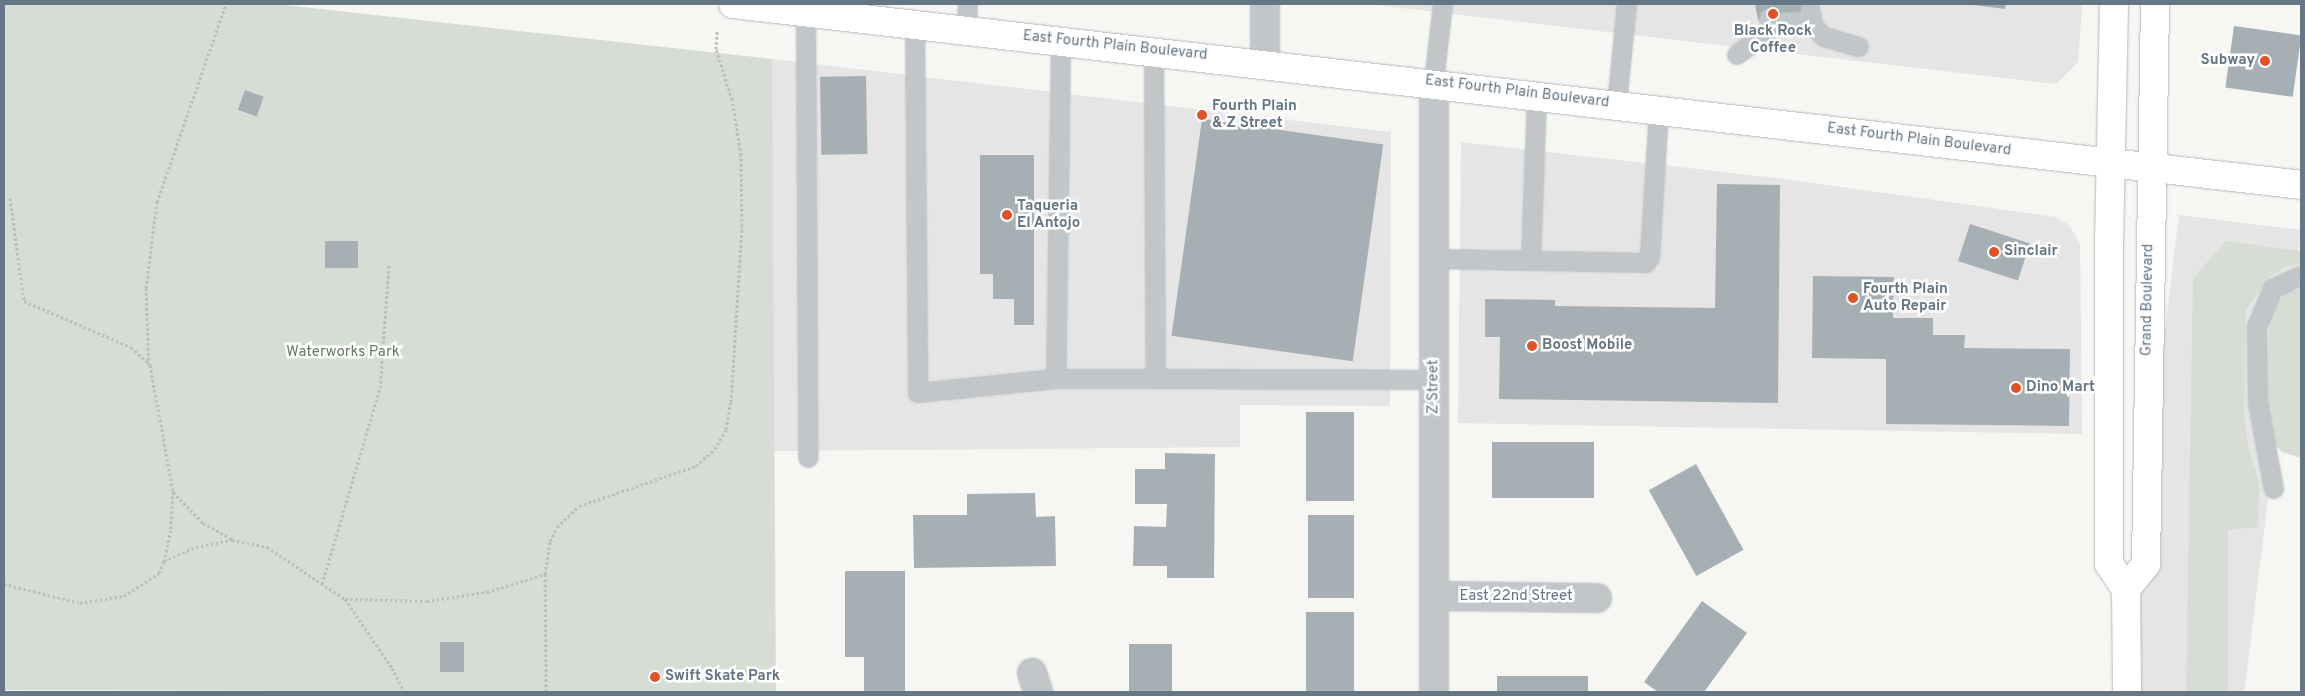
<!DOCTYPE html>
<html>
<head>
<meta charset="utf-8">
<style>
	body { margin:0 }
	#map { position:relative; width:2305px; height:696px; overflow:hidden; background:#f6f6f3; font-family:Overpass,sans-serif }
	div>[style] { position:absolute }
	.built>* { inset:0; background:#e4e5e4; transform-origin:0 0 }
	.green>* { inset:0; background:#d7ddd4 }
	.building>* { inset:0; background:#a6afb4; transform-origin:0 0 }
	.path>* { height:3px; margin-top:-1.5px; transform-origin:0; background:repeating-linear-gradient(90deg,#bcbec0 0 2.5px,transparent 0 5px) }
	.roads { filter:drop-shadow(0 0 1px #b4b9be) drop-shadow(0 0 1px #b4b9be) }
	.lane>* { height:18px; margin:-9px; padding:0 9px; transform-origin:9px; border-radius:9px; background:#c2c6c9 }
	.street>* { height:28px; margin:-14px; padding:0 14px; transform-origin:14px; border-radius:14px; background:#c2c6c9 }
	.secondary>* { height:28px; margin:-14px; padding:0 14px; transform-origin:14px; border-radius:14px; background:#fff }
	.dots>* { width:14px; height:14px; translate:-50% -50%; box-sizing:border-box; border:2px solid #fff; border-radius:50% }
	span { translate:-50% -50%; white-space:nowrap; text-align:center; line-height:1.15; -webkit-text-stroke:5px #fff; paint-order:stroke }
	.poi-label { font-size:15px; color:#657684; font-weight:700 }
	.right { translate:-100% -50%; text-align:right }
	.left { translate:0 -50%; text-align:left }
	.street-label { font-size:15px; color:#657684 }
	.park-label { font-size:15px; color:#697b64 }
	.frame { position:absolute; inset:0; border:5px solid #657684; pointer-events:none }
</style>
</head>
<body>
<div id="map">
	<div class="built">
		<div style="clip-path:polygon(1367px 4px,2082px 4px,2078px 62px,2056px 84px)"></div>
		<div style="clip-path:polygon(772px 59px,1391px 132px,1390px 406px,1240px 405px,1240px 447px,772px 451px)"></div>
		<div style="clip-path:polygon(1461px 142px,1785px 179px,2056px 217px,2070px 226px,2080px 244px,2082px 434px,1458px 423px)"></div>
		<div style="left:2179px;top:215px;width:123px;height:477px;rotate:7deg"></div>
	</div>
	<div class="green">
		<div style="clip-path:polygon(4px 4px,276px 4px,772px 59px,776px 692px,4px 690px)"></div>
		<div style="clip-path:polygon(2226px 241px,2301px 251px,2301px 264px,2285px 267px,2270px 277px,2246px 310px,2244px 415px,2248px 446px,2259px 482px,2258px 527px,2228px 530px,2228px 692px,2186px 692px,2193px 278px)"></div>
		<div style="clip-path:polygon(2301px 288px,2301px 458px,2282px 452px,2272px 441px,2268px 426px,2269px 324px,2275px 305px,2286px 294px)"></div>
	</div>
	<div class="building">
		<div style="clip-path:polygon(1755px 4px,1818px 4px,1819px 9px,1758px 20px)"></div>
		<div style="clip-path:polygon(1967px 4px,2006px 4px,2005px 9px)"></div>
		<div style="left:2234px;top:26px;width:68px;height:62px;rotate:8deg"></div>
		<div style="left:866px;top:76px;width:78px;height:46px;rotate:89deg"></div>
		<div style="left:245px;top:90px;width:20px;height:21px;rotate:20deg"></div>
		<div style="left:1202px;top:119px;width:183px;height:219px;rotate:8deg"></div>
		<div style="clip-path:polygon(980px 155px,1034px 155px,1034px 325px,1014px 325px,1014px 299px,993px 299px,993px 274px,980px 274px)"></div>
		<div style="clip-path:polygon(1717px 184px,1780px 185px,1778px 403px,1499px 399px,1500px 337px,1485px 337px,1485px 299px,1555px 300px,1555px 306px,1715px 308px)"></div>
		<div style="left:1970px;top:224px;width:63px;height:39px;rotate:18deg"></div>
		<div style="left:325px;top:241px;width:33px;height:27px"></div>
		<div style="clip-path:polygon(1813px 276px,1894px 277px,1893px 318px,1933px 318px,1933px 335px,1965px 335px,1964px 348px,2070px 349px,2069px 426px,1886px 424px,1886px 359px,1812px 358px)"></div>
		<div style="left:1306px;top:412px;width:48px;height:89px"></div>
		<div style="left:1492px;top:442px;width:102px;height:56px"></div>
		<div style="clip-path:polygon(1165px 453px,1215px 454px,1214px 578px,1167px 578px,1167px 566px,1133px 566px,1134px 526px,1166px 527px,1167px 504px,1135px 504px,1135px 469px,1165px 469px)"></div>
		<div style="left:1696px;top:464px;width:98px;height:54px;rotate:61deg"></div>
		<div style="clip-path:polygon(1035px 493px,1036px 517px,1055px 516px,1056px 566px,914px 568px,913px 515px,967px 515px,967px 494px)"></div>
		<div style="left:1308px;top:515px;width:46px;height:83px"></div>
		<div style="clip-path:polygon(845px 571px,905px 571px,905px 692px,864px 692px,864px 657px,845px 657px)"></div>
		<div style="clip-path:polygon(1702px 601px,1747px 633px,1704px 692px,1658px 692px,1644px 682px)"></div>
		<div style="left:1306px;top:612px;width:48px;height:80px"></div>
		<div style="left:440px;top:642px;width:24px;height:30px"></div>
		<div style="left:1129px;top:644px;width:43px;height:48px"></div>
		<div style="left:1497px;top:676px;width:91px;height:16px"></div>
	</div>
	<div class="path">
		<div style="left:10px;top:198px;width:104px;rotate:82.3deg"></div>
		<div style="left:24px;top:301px;width:116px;rotate:23.3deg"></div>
		<div style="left:131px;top:347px;width:26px;rotate:43deg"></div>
		<div style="left:150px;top:365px;width:128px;rotate:79.7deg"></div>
		<div style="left:173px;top:491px;width:39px;rotate:93deg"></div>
		<div style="left:171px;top:530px;width:32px;rotate:103deg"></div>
		<div style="left:149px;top:365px;width:77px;rotate:-92.2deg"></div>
		<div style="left:146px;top:288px;width:87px;rotate:-82.7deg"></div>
		<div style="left:157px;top:202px;width:210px;rotate:-70.8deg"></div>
		<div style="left:173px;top:492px;width:43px;rotate:45.9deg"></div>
		<div style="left:203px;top:523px;width:33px;rotate:29deg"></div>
		<div style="left:545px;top:574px;width:118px;rotate:89.5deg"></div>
		<div style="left:4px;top:584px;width:78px;rotate:14deg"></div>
		<div style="left:80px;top:603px;width:45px;rotate:-9deg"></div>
		<div style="left:124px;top:596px;width:42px;rotate:-33.3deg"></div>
		<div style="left:159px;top:573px;width:13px;rotate:-67deg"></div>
		<div style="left:164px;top:561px;width:35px;rotate:-24deg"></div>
		<div style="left:196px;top:547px;width:37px;rotate:-11deg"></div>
		<div style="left:232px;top:540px;width:36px;rotate:11deg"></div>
		<div style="left:267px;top:547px;width:94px;rotate:33.7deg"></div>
		<div style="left:345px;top:599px;width:82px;rotate:1.4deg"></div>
		<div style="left:427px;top:601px;width:61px;rotate:-8.5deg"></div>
		<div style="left:487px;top:592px;width:61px;rotate:-17.2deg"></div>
		<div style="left:545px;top:574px;width:33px;rotate:-81deg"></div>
		<div style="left:550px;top:541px;width:16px;rotate:-63deg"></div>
		<div style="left:557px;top:527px;width:30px;rotate:-44deg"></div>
		<div style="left:579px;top:506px;width:124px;rotate:-18.9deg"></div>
		<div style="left:696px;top:466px;width:25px;rotate:-42deg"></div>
		<div style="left:715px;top:449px;width:23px;rotate:-61deg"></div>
		<div style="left:726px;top:429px;width:27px;rotate:-80deg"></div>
		<div style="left:731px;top:402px;width:176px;rotate:-86.4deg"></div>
		<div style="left:742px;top:226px;width:71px;rotate:-90.8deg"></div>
		<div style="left:741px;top:155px;width:56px;rotate:-99.3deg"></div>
		<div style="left:732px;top:100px;width:53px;rotate:-107.4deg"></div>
		<div style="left:716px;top:49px;width:19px;rotate:-87deg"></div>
		<div style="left:322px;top:584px;width:204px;rotate:-73.5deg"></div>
		<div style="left:380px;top:388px;width:123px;rotate:-85.8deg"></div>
		<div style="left:345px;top:599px;width:83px;rotate:55.7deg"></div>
		<div style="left:392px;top:668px;width:27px;rotate:63deg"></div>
	</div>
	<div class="roads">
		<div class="lane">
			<div style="left:1810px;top:10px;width:17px;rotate:77deg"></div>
			<div style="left:1814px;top:27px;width:14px;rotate:45deg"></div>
			<div style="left:1824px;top:37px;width:36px;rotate:16deg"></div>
			<div style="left:806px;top:12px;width:446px;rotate:89.7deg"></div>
			<div style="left:915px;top:24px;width:369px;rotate:89.5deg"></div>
			<div style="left:918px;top:393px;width:139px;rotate:-5.8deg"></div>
			<div style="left:967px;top:29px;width:25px;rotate:-88deg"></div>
			<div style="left:1771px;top:30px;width:14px;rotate:-34deg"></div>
			<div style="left:1783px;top:22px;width:29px;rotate:-2deg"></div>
			<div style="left:1061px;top:40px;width:339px;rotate:90.8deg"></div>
			<div style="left:1056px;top:379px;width:100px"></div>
			<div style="left:1154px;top:51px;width:328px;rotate:89.7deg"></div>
			<div style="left:1156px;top:379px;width:278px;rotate:0.2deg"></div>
			<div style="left:1737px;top:55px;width:42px;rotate:-36.3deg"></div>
			<div style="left:1771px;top:30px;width:12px;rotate:-99deg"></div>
			<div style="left:1434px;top:82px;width:79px;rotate:-83.4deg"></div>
			<div style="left:1617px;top:104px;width:100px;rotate:-84.3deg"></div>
			<div style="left:1434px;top:259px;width:212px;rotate:1.1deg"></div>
			<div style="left:1646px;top:263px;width:7px;rotate:-56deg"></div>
			<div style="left:1650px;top:257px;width:148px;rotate:-86.5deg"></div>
			<div style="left:1531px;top:261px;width:165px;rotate:-87.9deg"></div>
			<div style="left:2274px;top:489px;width:87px;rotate:-100.5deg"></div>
			<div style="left:2258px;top:403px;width:76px;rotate:-90.8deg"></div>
			<div style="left:2257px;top:327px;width:41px;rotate:-67.2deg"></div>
			<div style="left:2273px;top:289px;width:31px;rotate:-25deg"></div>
		</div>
		<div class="street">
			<div style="left:1265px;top:4px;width:59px;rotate:90deg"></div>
			<div style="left:1435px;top:596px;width:162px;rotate:0.7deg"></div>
			<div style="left:1032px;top:673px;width:20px;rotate:72deg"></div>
			<div style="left:1434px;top:692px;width:610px;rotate:-90deg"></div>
		</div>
		<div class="secondary">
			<div style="left:733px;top:4px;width:1578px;rotate:6.58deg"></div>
			<div style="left:2114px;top:4px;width:235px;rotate:91.2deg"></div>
			<div style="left:2109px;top:239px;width:325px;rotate:90deg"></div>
			<div style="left:2109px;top:564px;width:30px;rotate:56deg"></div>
			<div style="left:2126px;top:589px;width:103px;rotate:89.4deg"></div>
			<div style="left:2126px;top:589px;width:32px;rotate:-51deg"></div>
			<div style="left:2146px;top:564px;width:560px;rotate:-89.08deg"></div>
		</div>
	</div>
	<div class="dots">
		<div style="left:1773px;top:14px;background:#e25227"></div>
		<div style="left:2265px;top:61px;background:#e25227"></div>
		<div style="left:1202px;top:115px;background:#e25227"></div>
		<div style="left:1007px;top:215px;background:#e25227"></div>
		<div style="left:1994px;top:252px;background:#e25227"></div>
		<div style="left:1853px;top:298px;background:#e25227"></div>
		<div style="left:1532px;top:346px;background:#e25227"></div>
		<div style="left:2016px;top:388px;background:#e25227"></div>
		<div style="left:655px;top:677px;background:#e25227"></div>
	</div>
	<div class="poi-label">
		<span style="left:1773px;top:40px">Black Rock<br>Coffee</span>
		<span class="right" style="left:2255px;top:61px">Subway</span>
		<span class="left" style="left:1212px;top:115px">Fourth Plain<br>&amp; Z Street</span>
		<span class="left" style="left:1017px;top:215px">Taqueria<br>El Antojo</span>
		<span class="left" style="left:2004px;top:252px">Sinclair</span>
		<span class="left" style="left:1863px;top:298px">Fourth Plain<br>Auto Repair</span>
		<span class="left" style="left:1542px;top:346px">Boost Mobile</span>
		<span class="left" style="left:2026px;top:388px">Dino Mart</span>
		<span class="left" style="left:665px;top:677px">Swift Skate Park</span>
	</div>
	<div class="street-label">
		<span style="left:1115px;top:46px;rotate:6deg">East Fourth Plain Boulevard</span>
		<span style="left:1517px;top:92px;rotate:7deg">East Fourth Plain Boulevard</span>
		<span style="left:1919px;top:140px;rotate:7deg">East Fourth Plain Boulevard</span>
		<span style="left:2148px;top:300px;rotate:-89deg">Grand Boulevard</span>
		<span style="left:1434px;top:387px;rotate:-90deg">Z Street</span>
		<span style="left:1516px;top:597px">East 22nd Street</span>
	</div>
	<div class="park-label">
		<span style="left:343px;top:353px">Waterworks Park</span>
	</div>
	<div class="frame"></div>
</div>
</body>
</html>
